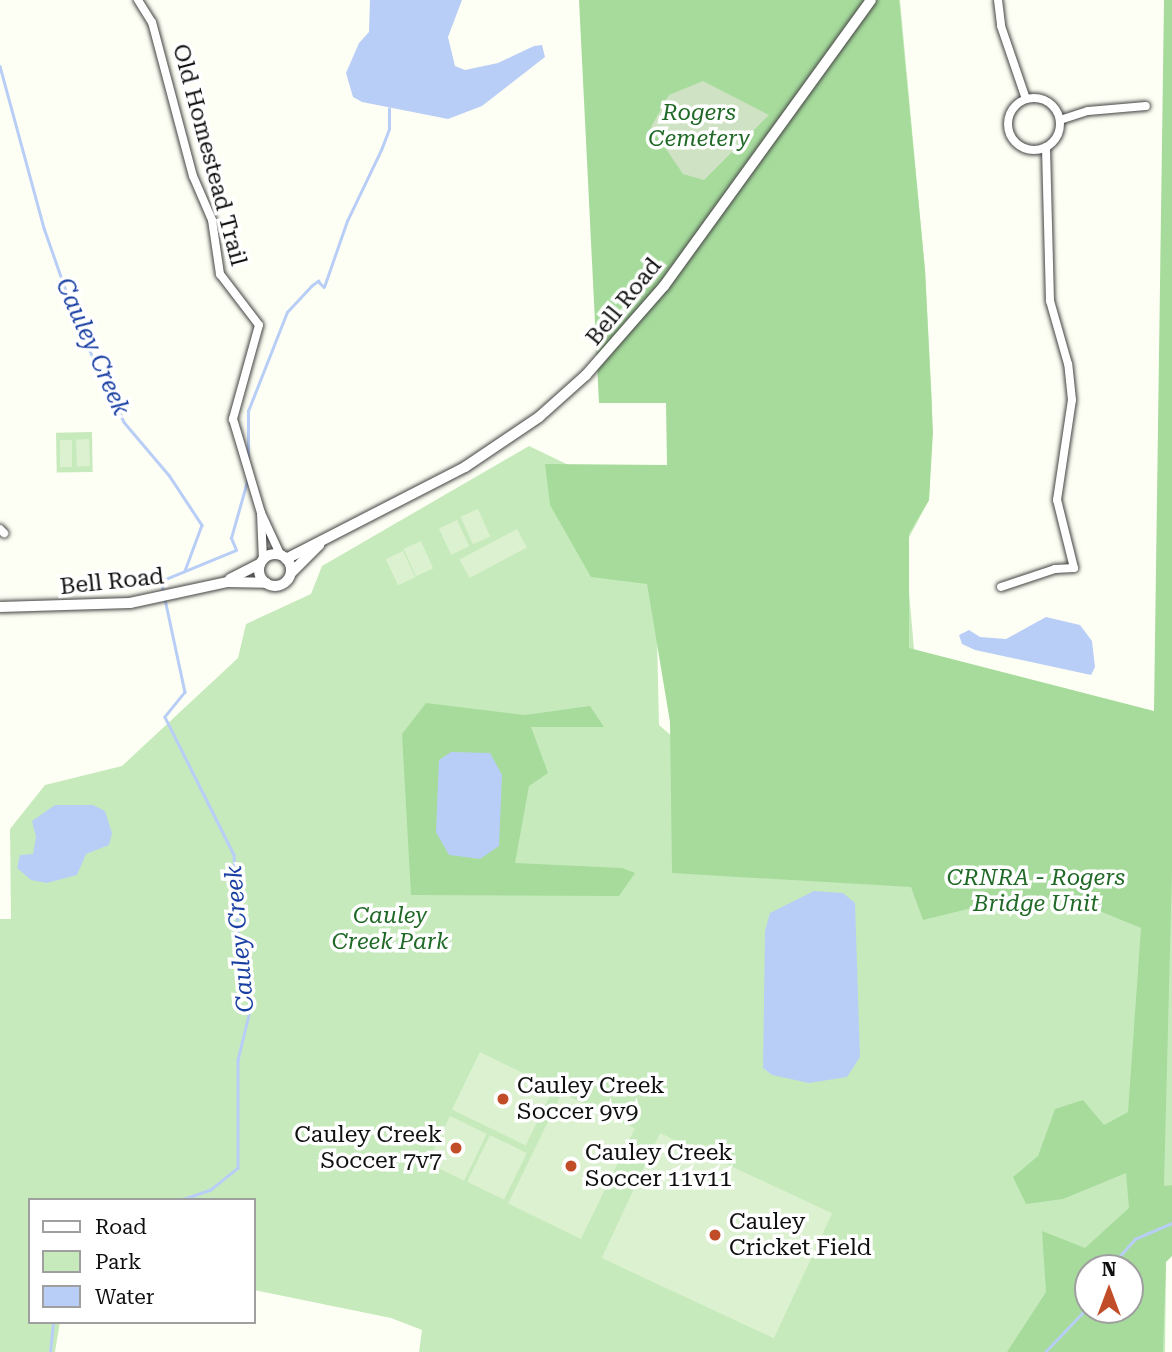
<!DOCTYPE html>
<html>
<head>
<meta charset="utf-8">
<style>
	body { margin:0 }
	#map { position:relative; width:1172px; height:1352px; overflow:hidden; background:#fefff4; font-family:"Roboto Serif",serif }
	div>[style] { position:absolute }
	.green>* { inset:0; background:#c7eabd; transform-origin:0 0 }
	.forest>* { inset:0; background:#a6db9c }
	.cemetery>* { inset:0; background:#d0e2c4 }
	.pitch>* { inset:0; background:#dbf1cf; transform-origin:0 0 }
	.water>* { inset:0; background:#b9cef6 }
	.stream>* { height:2.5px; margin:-1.25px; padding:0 1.25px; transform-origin:1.25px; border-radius:1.25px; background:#b9cef6 }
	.roads { filter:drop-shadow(0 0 2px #434343) drop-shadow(0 0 2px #434343) }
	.minor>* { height:8px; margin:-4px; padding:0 4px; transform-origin:4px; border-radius:4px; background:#fff }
	.minor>.ring { margin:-4px; padding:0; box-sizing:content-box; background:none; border:8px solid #fff; border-radius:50% }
	.tertiary>* { height:10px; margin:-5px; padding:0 5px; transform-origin:5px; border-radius:5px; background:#fff }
	.tertiary>.ring { margin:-5px; padding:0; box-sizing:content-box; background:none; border:10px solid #fff; border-radius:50% }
	.dots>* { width:19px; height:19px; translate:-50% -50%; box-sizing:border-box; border:4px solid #fff; border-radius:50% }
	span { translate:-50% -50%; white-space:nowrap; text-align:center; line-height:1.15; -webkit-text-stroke:7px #fff; paint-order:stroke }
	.park-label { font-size:23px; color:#206926; font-style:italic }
	.street-label { font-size:23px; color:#101010 }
	.poi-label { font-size:23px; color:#101010 }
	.left { translate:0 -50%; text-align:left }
	.right { translate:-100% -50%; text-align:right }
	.water-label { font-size:24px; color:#193fa3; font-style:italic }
	.legend { position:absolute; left:28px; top:1198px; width:228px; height:126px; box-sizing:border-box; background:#fff; border:2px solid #9f9f9f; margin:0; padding:9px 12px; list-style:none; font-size:21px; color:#101010 }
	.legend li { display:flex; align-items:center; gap:14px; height:35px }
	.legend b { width:35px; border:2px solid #9f9f9f }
	.north { position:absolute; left:1074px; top:1254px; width:70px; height:70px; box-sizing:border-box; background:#fff; border:2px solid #9f9f9f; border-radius:50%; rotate:0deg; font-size:19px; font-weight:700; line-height:28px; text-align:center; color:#101010 }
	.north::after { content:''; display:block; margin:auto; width:24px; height:32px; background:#c14d28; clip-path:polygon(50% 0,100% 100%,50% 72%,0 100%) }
</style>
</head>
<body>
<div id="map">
	<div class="green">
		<div style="clip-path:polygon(evenodd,887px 0,900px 0,925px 270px,932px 403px,929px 500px,905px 545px,915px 661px,1172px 719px,1172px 1185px,1167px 1186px,1165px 1352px,419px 1352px,422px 1330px,391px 1318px,254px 1290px,254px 1200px,30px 1200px,30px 1322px,60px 1322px,55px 1352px,0 1352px,0 919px,11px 919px,10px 829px,45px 785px,122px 766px,238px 658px,246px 624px,311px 594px,322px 566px,529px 446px,654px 506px,659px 725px,702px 762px,887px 0,1088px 1268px,1130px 1268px,1130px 1310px,1088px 1310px,1088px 1268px)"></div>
		<div style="left:92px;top:432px;width:40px;height:36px;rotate:89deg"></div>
	</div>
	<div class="forest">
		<div style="clip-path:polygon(evenodd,579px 0,899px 0,925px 270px,933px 432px,929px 500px,909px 534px,909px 648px,1154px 711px,1164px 0,1172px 0,1172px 870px,1164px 1186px,1172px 1185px,1172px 1256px,1166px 1262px,1163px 1352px,1007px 1352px,1046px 1292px,1042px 1231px,1085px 1248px,1129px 1208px,1126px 1173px,1063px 1199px,1026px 1204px,1013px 1177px,1038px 1156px,1055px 1109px,1083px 1100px,1104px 1125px,1128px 1112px,1141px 928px,1063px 896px,988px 904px,923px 920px,911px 887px,672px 873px,670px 722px,647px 584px,591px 577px,550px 505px,545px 464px,667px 465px,666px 403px,599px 403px,579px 0,1088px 1268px,1130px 1268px,1130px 1310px,1088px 1310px,1088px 1268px)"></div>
		<div style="clip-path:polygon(426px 703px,525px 715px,590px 706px,604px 727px,531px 727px,548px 773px,529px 786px,515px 863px,622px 868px,635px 873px,619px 896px,411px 895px,402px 734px)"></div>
	</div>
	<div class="cemetery">
		<div style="clip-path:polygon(703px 81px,769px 115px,704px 180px,683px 174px,651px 127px,669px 95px)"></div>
	</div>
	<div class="pitch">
		<div style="left:89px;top:439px;width:27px;height:13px;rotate:88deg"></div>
		<div style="left:60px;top:440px;width:12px;height:27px"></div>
		<div style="left:478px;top:509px;width:30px;height:19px;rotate:66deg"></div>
		<div style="left:457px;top:520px;width:29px;height:20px;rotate:65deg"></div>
		<div style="left:517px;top:529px;width:21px;height:65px;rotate:62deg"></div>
		<div style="left:421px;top:541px;width:30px;height:19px;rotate:66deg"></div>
		<div style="left:403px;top:551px;width:29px;height:19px;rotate:65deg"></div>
		<div style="left:480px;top:1052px;width:82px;height:64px;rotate:26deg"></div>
		<div style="left:562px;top:1093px;width:81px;height:123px;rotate:26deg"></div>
		<div style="left:450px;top:1116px;width:41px;height:52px;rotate:26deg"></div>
		<div style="left:660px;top:1133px;width:190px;height:138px;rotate:25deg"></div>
		<div style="left:490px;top:1135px;width:41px;height:52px;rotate:26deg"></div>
	</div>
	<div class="water">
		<div style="clip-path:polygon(370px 0,462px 0,448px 37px,455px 66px,465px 70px,498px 63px,534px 46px,542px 45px,545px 57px,482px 106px,448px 119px,362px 102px,353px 97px,346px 73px,359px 43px,369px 32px)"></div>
		<div style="clip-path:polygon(1046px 617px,1080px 625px,1092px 641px,1095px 667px,1091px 675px,975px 650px,962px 644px,959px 635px,969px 630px,980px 637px,1006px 639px)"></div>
		<div style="clip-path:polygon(451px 752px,490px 753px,502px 775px,499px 846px,480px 859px,449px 855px,436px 832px,439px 760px)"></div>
		<div style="clip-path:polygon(55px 805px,93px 805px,105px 811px,112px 833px,109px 845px,86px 854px,77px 875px,47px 883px,31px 880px,17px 868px,20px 855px,33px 854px,36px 837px,32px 821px)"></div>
		<div style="clip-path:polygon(814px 891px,843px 893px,855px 903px,860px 1057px,847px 1077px,809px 1083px,772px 1075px,763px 1068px,765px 931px,770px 913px)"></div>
	</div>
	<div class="stream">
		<div style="left:0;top:66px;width:168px;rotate:74.8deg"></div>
		<div style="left:44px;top:228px;width:106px;rotate:70.7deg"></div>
		<div style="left:79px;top:328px;width:104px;rotate:64.4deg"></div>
		<div style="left:124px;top:422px;width:70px;rotate:49.7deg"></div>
		<div style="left:169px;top:475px;width:60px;rotate:56.6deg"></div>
		<div style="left:202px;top:525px;width:49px;rotate:110.3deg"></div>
		<div style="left:248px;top:458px;width:47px;rotate:-90deg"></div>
		<div style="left:248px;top:411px;width:106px;rotate:-68.5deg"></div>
		<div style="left:287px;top:312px;width:35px;rotate:-47deg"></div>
		<div style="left:311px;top:286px;width:9px;rotate:-36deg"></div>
		<div style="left:318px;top:281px;width:8px;rotate:45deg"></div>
		<div style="left:324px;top:287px;width:70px;rotate:-70.8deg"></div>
		<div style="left:347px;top:221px;width:79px;rotate:-64.4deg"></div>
		<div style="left:381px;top:150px;width:22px;rotate:-69deg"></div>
		<div style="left:389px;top:129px;width:20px;rotate:-90deg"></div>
		<div style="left:163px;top:592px;width:11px;rotate:-100deg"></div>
		<div style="left:161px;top:581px;width:81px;rotate:-22.5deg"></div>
		<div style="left:236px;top:550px;width:13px;rotate:-113deg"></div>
		<div style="left:231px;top:538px;width:62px;rotate:-74.2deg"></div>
		<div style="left:165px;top:599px;width:95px;rotate:77.9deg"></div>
		<div style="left:185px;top:692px;width:32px;rotate:129deg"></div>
		<div style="left:165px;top:717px;width:154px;rotate:63.4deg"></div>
		<div style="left:234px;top:855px;width:113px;rotate:87deg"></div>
		<div style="left:240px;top:968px;width:41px;rotate:74.2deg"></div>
		<div style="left:251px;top:1007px;width:55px;rotate:103.8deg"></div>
		<div style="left:238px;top:1060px;width:108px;rotate:90deg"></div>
		<div style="left:238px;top:1168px;width:35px;rotate:141deg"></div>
		<div style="left:211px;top:1190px;width:31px;rotate:161deg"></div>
		<div style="left:1109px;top:1268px;width:39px;rotate:-48deg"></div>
		<div style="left:1135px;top:1239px;width:40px;rotate:-23.4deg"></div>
		<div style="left:50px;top:1352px;width:30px;rotate:-84deg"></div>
		<div style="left:1045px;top:1352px;width:62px;rotate:-46.3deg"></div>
	</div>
	<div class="roads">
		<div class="minor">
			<div style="left:138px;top:0;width:26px;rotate:58deg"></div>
			<div style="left:152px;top:22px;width:159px;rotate:75.1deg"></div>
			<div style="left:193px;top:176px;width:48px;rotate:66.6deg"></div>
			<div style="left:212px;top:220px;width:55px;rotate:81.6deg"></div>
			<div style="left:220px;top:274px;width:64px;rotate:52.6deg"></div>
			<div style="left:259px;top:325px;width:98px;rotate:105.5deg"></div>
			<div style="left:233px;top:419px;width:98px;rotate:73.4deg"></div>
			<div style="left:261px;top:513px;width:47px;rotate:65.1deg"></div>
			<div style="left:998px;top:0;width:26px;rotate:83deg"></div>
			<div style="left:1001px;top:26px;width:77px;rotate:71.1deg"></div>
			<div class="ring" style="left:1008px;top:98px;width:44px;height:44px"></div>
			<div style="left:1060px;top:120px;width:29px;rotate:-18deg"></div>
			<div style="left:1088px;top:111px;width:58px;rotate:-4.9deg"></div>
			<div style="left:261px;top:513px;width:47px;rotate:87.6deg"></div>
			<div style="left:0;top:529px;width:6px;rotate:45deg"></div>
			<div style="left:1001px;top:587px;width:57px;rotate:-18.4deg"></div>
			<div style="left:1055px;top:569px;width:19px;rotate:-3deg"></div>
			<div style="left:1074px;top:568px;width:70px;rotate:-104deg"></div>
			<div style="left:1057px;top:500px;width:101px;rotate:-81.5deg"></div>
			<div style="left:1072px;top:400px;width:36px;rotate:-96deg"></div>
			<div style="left:1068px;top:364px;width:66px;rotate:-105.9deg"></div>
			<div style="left:1050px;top:301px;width:154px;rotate:-91.5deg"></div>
		</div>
		<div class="tertiary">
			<div class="ring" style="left:259px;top:554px;width:22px;height:22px"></div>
			<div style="left:286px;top:559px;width:201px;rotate:-27.2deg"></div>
			<div style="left:465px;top:467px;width:89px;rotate:-34deg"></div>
			<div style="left:539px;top:417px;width:63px;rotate:-41.8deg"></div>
			<div style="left:586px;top:375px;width:118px;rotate:-48.8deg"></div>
			<div style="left:664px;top:286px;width:353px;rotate:-54.1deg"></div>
			<div style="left:291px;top:573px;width:40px;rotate:-45deg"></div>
			<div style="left:230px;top:579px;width:34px;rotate:-27deg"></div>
			<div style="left:0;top:607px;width:130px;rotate:-1.8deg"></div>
			<div style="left:130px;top:603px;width:99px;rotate:-12.2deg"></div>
			<div style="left:227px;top:582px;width:39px;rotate:1deg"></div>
		</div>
	</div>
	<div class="dots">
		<div style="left:503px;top:1099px;background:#c14d28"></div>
		<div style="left:456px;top:1148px;background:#c14d28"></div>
		<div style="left:571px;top:1166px;background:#c14d28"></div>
		<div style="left:715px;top:1235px;background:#c14d28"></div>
	</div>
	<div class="park-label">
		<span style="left:699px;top:126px">Rogers<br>Cemetery</span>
		<span style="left:1036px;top:891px">CRNRA - Rogers<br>Bridge Unit</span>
		<span style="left:390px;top:929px">Cauley<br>Creek Park</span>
	</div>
	<div class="street-label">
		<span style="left:209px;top:155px;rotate:75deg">Old Homestead Trail</span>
		<span style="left:624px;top:302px;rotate:-51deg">Bell Road</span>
		<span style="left:112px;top:582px;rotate:-6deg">Bell Road</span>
	</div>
	<div class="poi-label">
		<span class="left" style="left:517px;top:1099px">Cauley Creek<br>Soccer 9v9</span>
		<span class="right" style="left:442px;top:1148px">Cauley Creek<br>Soccer 7v7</span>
		<span class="left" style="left:585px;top:1166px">Cauley Creek<br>Soccer 11v11</span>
		<span class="left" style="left:729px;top:1235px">Cauley<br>Cricket Field</span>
	</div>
	<div class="water-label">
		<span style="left:92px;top:347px;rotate:66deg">Cauley Creek</span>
		<span style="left:240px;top:939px;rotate:-95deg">Cauley Creek</span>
	</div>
	<ul class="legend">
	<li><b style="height:9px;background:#fff"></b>Road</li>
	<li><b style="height:19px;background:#c7eabd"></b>Park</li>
	<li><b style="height:19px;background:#b9cef6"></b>Water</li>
	</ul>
	<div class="north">N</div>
</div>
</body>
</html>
